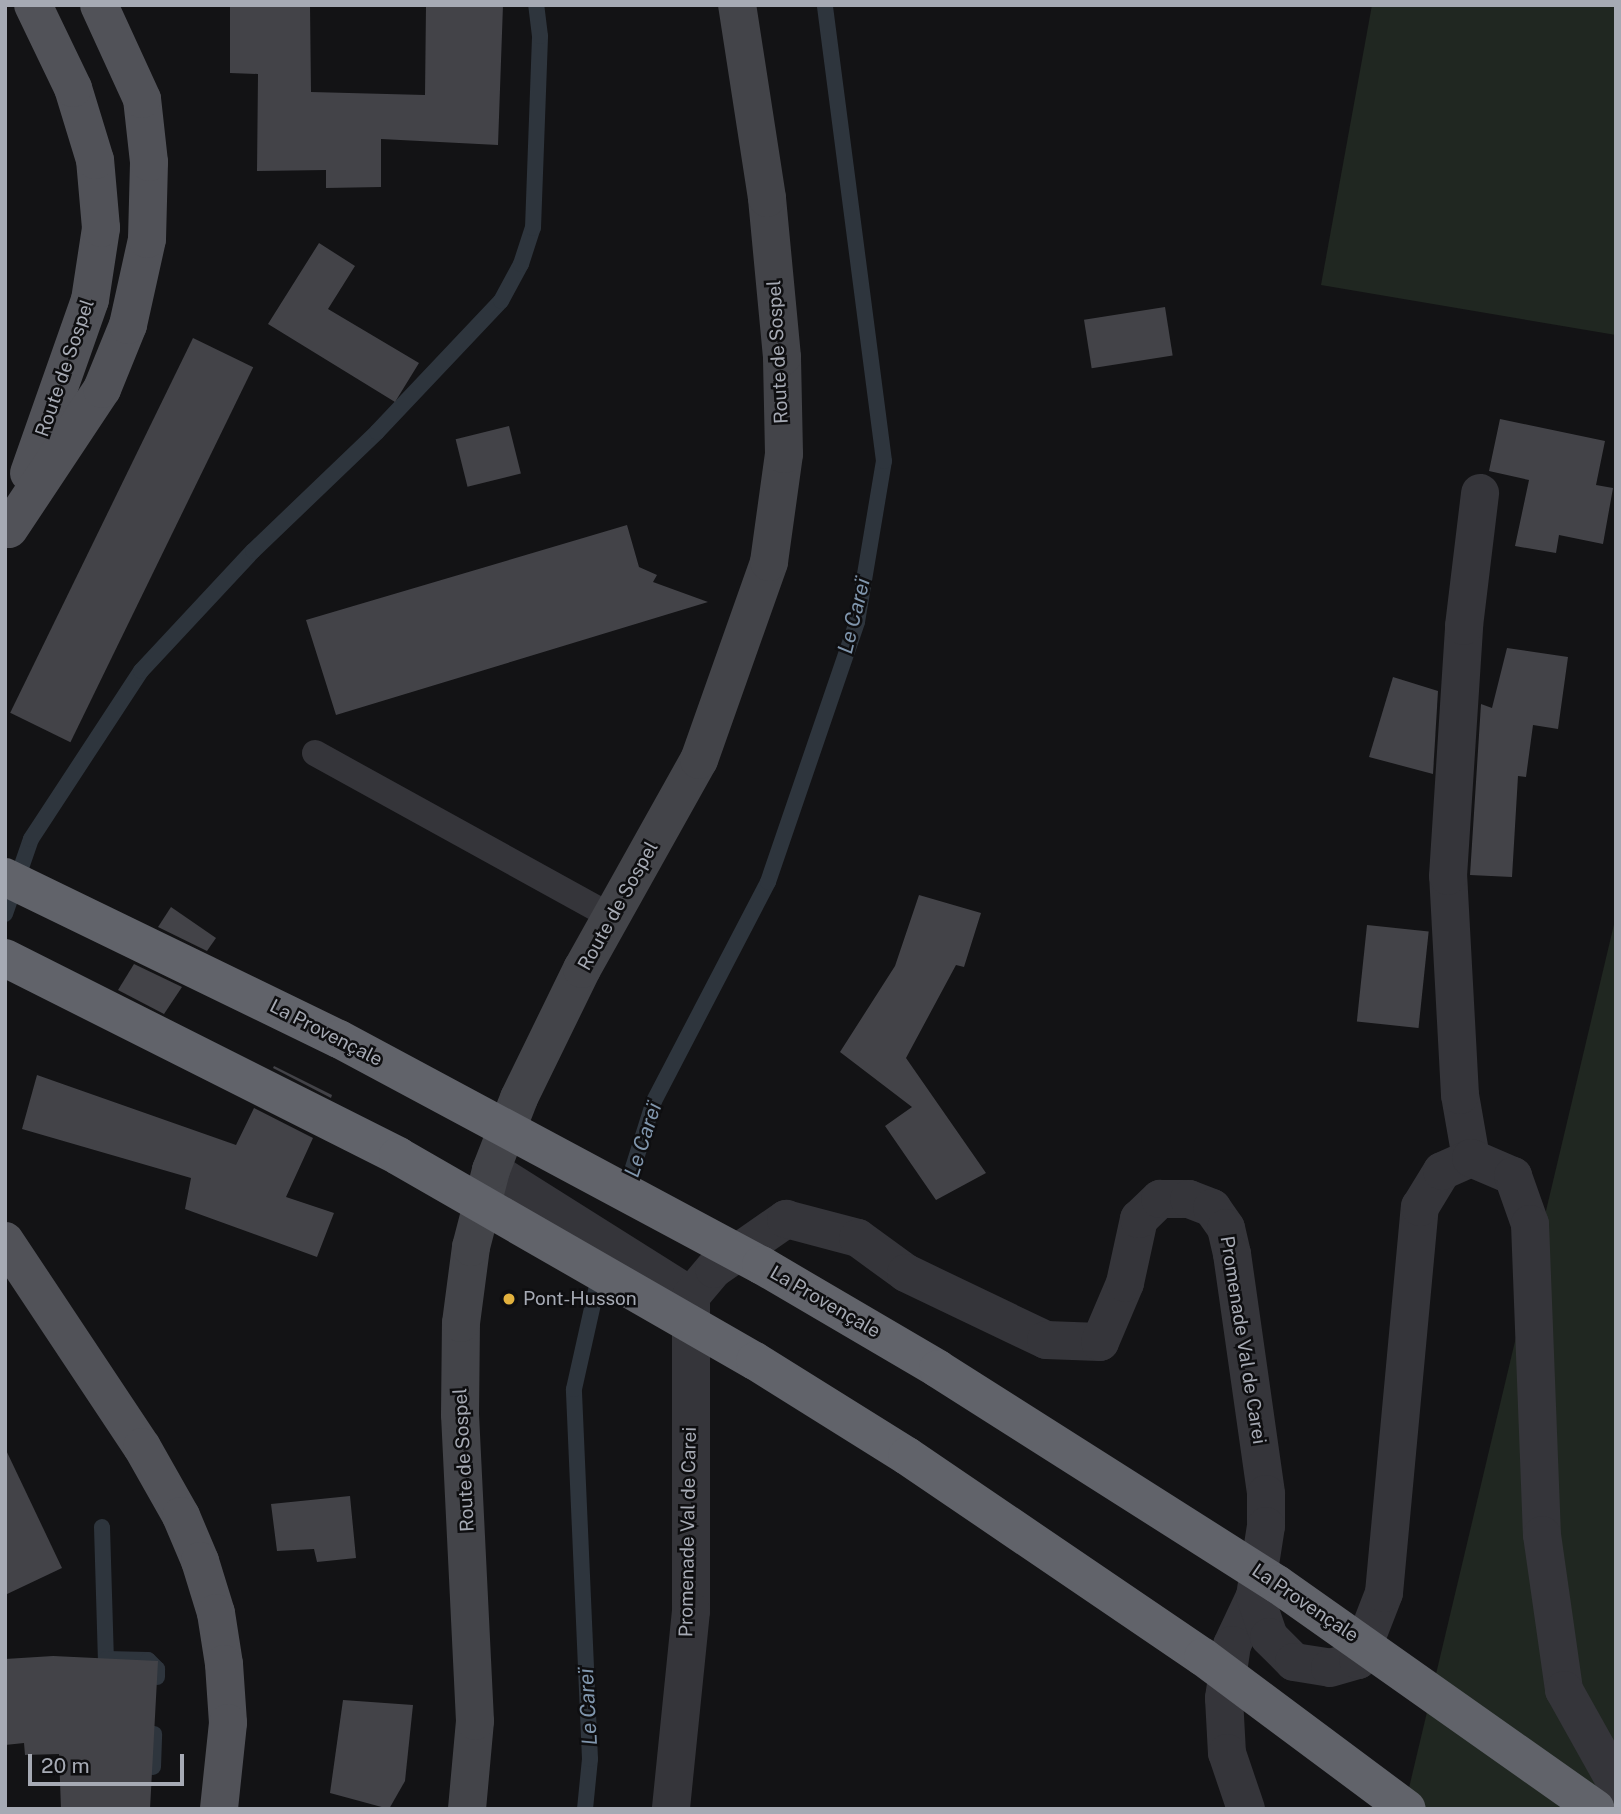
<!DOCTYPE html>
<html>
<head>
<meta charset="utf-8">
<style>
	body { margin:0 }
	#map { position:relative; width:1621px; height:1814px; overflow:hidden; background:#131315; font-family:"Public Sans",sans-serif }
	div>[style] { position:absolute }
	.green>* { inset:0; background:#202721 }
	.stream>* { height:16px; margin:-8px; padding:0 8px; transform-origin:8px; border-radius:8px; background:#2e353d }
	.building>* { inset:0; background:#434348; transform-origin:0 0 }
	.lane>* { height:26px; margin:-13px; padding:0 13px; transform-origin:13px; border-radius:13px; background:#35353a }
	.street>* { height:38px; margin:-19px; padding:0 19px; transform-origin:19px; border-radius:19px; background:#35353a }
	.secondary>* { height:38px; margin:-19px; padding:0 19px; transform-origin:19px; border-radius:19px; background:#434449 }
	.primary>* { height:38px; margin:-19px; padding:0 19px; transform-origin:19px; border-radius:19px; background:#515258 }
	.highway-bridge>* { height:38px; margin:-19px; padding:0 19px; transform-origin:19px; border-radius:19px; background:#61636a }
	.dots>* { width:19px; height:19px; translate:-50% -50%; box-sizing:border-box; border:4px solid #0e0e10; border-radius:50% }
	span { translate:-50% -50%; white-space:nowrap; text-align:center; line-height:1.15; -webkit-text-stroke:5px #0e0e10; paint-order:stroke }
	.street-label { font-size:19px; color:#a6aab4 }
	.poi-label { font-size:19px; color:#a6aab4 }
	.left { translate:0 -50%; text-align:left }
	.water-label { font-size:21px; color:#8096ad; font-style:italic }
	.frame { position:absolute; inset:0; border:7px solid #a6aab4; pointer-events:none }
	.scale { position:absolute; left:28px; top:1754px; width:156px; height:32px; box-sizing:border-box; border:4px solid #a6aab4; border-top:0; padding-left:9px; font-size:21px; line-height:24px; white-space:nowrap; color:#a6aab4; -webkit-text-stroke:5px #0e0e10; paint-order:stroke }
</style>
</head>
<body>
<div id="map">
	<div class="green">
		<div style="clip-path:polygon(1372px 5px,1616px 5px,1616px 335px,1321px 285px)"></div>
		<div style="clip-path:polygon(1616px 916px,1616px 1809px,1404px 1809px)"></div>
	</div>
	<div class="stream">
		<div style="left:5px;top:914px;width:79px;rotate:-70.9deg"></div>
		<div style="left:31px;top:839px;width:201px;rotate:-56.8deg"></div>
		<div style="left:141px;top:671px;width:164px;rotate:-47deg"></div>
		<div style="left:253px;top:551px;width:172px;rotate:-43.8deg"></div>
		<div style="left:377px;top:432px;width:180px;rotate:-46.6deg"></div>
		<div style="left:501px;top:301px;width:42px;rotate:-61.6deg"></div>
		<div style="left:521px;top:264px;width:38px;rotate:-72deg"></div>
		<div style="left:533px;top:228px;width:192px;rotate:-87.9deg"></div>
		<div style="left:540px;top:36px;width:31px;rotate:-97deg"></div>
		<div style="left:627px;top:1187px;width:90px;rotate:-72.6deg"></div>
		<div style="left:654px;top:1101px;width:247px;rotate:-62.5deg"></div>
		<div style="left:768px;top:882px;width:275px;rotate:-71.1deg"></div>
		<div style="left:857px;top:622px;width:163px;rotate:-80.5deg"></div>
		<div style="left:884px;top:461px;width:460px;rotate:-97.4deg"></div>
		<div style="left:102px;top:1527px;width:132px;rotate:88.3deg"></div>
		<div style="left:106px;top:1659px;width:42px;rotate:1.4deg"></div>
		<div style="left:148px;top:1660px;width:13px;rotate:45deg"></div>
		<div style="left:157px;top:1669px;width:8px;rotate:90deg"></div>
		<div style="left:153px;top:1767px;width:33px;rotate:-88deg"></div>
		<div style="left:585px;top:1809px;width:50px;rotate:-84.3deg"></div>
		<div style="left:590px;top:1759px;width:370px;rotate:-92.5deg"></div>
		<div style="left:574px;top:1389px;width:119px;rotate:-77.4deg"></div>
	</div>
	<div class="building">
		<div style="clip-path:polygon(230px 5px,310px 5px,311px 92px,425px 95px,426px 5px,503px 5px,498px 145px,381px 139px,381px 187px,326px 188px,326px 170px,257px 171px,258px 74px,230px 73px)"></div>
		<div style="clip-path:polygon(319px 243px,355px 266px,328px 309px,419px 363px,395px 402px,268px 324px)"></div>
		<div style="left:1165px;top:307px;width:49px;height:82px;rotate:81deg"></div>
		<div style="left:193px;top:338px;width:67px;height:417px;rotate:26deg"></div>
		<div style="clip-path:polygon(1500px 419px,1605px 441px,1596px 485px,1613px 488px,1603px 544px,1559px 535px,1556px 553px,1515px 546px,1529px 480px,1489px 471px)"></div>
		<div style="left:509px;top:426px;width:49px;height:55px;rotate:76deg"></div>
		<div style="clip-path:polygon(627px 525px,639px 567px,657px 575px,653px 582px,708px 602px,336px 715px,306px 620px)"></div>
		<div style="clip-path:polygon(1507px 648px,1568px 657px,1558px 729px,1533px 725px,1526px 777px,1518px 776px,1512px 877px,1470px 875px,1481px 704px,1492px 708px)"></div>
		<div style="clip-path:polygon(1393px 677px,1438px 691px,1433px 774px,1369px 757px)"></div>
		<div style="clip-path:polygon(919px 895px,981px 913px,964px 967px,956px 965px,906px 1058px,986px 1173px,936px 1200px,885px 1126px,912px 1107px,840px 1052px,895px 966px)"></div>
		<div style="clip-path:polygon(171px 907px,216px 938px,207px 951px,158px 927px)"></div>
		<div style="left:1367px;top:925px;width:62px;height:97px;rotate:6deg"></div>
		<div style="clip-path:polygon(134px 964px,182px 987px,164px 1014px,118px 990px)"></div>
		<div style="clip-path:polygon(274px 1066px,332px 1095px,331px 1098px,273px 1068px)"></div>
		<div style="clip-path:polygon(37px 1075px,236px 1145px,254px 1108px,313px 1138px,286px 1197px,334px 1213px,317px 1257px,185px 1209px,191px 1178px,22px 1129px)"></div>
		<div style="clip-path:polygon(5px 1448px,62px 1568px,5px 1595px)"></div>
		<div style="clip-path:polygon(350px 1496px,356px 1558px,317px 1562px,314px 1549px,277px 1551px,271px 1504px)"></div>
		<div style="clip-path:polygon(53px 1656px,158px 1661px,150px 1809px,61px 1809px,59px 1754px,25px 1755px,24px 1743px,5px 1745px,5px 1659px)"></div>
		<div style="clip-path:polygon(343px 1700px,413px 1705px,405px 1781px,389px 1809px,330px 1793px)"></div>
	</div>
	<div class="lane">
		<div style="left:315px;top:753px;width:339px;rotate:28.9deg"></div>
	</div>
	<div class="street">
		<div style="left:1471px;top:1158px;width:64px;rotate:-99.9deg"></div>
		<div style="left:1460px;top:1095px;width:219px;rotate:-93.1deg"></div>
		<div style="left:1448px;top:876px;width:251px;rotate:-86.3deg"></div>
		<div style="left:1464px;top:626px;width:134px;rotate:-83.1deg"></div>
		<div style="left:491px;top:1170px;width:236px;rotate:32.2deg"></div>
		<div style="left:691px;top:1296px;width:315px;rotate:90deg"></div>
		<div style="left:691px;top:1611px;width:199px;rotate:95.8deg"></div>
		<div style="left:691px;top:1296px;width:35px;rotate:-50deg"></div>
		<div style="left:714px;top:1269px;width:88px;rotate:-34.8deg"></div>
		<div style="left:786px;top:1219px;width:74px;rotate:14.8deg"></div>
		<div style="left:858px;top:1238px;width:59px;rotate:36.1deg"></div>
		<div style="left:906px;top:1273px;width:155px;rotate:25.6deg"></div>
		<div style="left:1046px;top:1340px;width:54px;rotate:2.1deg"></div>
		<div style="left:1100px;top:1342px;width:64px;rotate:-67deg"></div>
		<div style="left:1125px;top:1283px;width:66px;rotate:-77.7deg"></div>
		<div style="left:1139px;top:1219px;width:29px;rotate:-44deg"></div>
		<div style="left:1160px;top:1199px;width:29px"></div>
		<div style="left:1189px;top:1199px;width:25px;rotate:21deg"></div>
		<div style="left:1212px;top:1208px;width:24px;rotate:55deg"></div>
		<div style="left:1226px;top:1228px;width:27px;rotate:77deg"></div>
		<div style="left:1232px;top:1254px;width:242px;rotate:81.9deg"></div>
		<div style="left:1266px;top:1494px;width:32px;rotate:90deg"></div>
		<div style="left:1266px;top:1526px;width:71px;rotate:98.9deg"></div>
		<div style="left:1255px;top:1596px;width:54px;rotate:115.1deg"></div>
		<div style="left:1232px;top:1645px;width:54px;rotate:98.6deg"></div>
		<div style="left:1224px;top:1698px;width:55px;rotate:86.9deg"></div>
		<div style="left:1227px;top:1753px;width:59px;rotate:71.3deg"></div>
		<div style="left:1255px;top:1596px;width:43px;rotate:71.1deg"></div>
		<div style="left:1269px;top:1637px;width:35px;rotate:45deg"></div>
		<div style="left:1294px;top:1662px;width:36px;rotate:9deg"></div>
		<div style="left:1330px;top:1668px;width:29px;rotate:-16deg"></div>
		<div style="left:1358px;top:1660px;width:72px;rotate:-68.8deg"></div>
		<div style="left:1384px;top:1593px;width:388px;rotate:-84.7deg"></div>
		<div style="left:1420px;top:1207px;width:42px;rotate:-58.6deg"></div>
		<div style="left:1442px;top:1171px;width:32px;rotate:-24deg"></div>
		<div style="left:1471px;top:1158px;width:46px;rotate:23.2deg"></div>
		<div style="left:1513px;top:1176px;width:51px;rotate:70.5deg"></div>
		<div style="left:1530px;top:1224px;width:311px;rotate:87.8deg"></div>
		<div style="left:1542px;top:1535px;width:157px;rotate:81.9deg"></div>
		<div style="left:1564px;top:1690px;width:107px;rotate:60.8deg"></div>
	</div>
	<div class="secondary">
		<div style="left:467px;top:1809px;width:88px;rotate:-84.8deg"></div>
		<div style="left:475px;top:1721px;width:306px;rotate:-92.8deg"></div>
		<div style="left:460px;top:1415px;width:92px;rotate:-89.4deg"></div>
		<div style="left:461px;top:1323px;width:77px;rotate:-82.5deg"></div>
		<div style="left:471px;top:1247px;width:80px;rotate:-75.4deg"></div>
		<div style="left:491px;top:1170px;width:77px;rotate:-68.7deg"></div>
		<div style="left:519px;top:1098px;width:144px;rotate:-64deg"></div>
		<div style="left:582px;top:969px;width:240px;rotate:-60.8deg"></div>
		<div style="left:699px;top:760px;width:210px;rotate:-70.5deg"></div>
		<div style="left:769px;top:562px;width:109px;rotate:-82.1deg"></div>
		<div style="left:784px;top:454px;width:97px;rotate:-91.2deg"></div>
		<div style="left:782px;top:357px;width:160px;rotate:-95.4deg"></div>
		<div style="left:767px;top:198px;width:195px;rotate:-98.8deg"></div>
	</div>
	<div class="primary">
		<div style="left:29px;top:473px;width:183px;rotate:-70.6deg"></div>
		<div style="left:90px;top:300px;width:73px;rotate:-81.3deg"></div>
		<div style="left:101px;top:228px;width:68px;rotate:-95deg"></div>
		<div style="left:95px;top:160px;width:75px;rotate:-107deg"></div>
		<div style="left:73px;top:88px;width:92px;rotate:-115.7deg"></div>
		<div style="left:9px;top:529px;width:168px;rotate:-56.4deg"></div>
		<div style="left:102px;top:389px;width:69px;rotate:-67.9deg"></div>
		<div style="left:128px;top:325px;width:88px;rotate:-77.5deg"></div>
		<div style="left:147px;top:239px;width:77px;rotate:-88.5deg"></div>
		<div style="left:149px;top:162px;width:63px;rotate:-96.3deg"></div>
		<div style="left:142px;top:99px;width:103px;rotate:-114.6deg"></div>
		<div style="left:5px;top:1241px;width:247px;rotate:56.4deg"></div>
		<div style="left:142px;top:1447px;width:79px;rotate:60.5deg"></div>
		<div style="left:181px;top:1516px;width:49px;rotate:67.1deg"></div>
		<div style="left:200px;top:1561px;width:54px;rotate:72.9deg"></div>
		<div style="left:216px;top:1613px;width:52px;rotate:81.1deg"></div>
		<div style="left:224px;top:1664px;width:59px;rotate:86.1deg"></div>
		<div style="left:228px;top:1723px;width:86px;rotate:96deg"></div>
	</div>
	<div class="highway-bridge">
		<div style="left:5px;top:877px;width:371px;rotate:25.9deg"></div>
		<div style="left:339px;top:1039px;width:479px;rotate:28.2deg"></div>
		<div style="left:761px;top:1265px;width:205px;rotate:30.4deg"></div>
		<div style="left:938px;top:1369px;width:401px;rotate:32.4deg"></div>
		<div style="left:1277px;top:1584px;width:390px;rotate:35.2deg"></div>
		<div style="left:5px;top:958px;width:440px;rotate:26.7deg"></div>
		<div style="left:398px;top:1156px;width:412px;rotate:29.9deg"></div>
		<div style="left:755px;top:1361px;width:179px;rotate:32deg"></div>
		<div style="left:907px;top:1456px;width:358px;rotate:34.2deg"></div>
		<div style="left:1203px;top:1657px;width:254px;rotate:36.7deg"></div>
	</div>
	<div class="dots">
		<div style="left:509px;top:1299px;background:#e2b13e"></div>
	</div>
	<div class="street-label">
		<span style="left:778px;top:352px;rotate:-93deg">Route de Sospel</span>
		<span style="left:65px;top:368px;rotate:-71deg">Route de Sospel</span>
		<span style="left:618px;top:906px;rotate:-61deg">Route de Sospel</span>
		<span style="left:326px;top:1033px;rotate:27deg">La Provençale</span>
		<span style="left:825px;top:1302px;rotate:30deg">La Provençale</span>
		<span style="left:1243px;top:1340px;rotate:81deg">Promenade Val de Carei</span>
		<span style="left:464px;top:1460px;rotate:-93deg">Route de Sospel</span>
		<span style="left:688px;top:1532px;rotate:-89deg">Promenade Val de Carei</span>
		<span style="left:1305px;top:1603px;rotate:34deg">La Provençale</span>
	</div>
	<div class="poi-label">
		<span class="left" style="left:523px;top:1299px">Pont-Husson</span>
	</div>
	<div class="water-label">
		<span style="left:854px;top:616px;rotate:-76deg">Le Careï</span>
		<span style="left:643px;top:1140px;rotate:-72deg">Le Careï</span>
		<span style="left:588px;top:1707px;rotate:-93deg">Le Careï</span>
	</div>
	<div class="frame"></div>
	<div class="scale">20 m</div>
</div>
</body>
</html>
